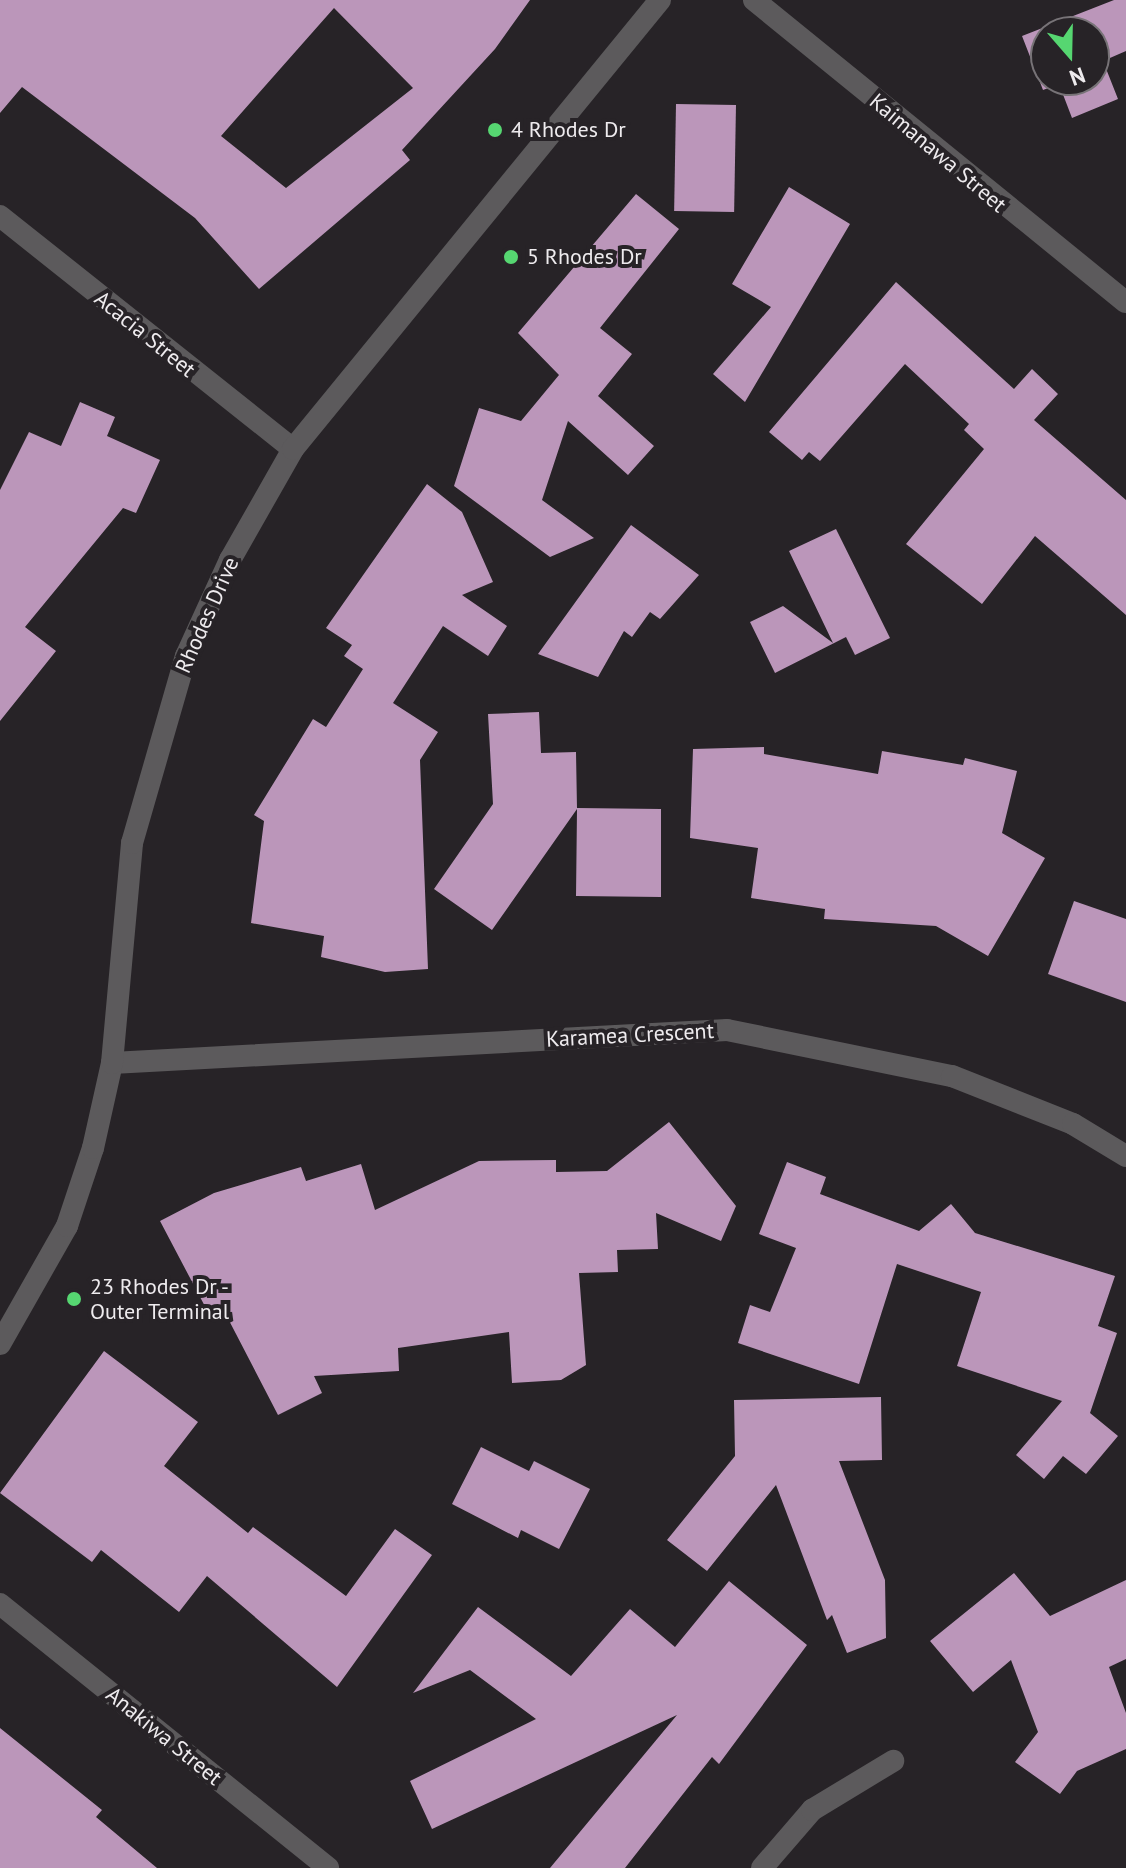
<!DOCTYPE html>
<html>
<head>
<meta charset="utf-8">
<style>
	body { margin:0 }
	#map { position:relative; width:1126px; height:1868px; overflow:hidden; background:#272327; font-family:"PT Sans",sans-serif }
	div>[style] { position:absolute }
	.building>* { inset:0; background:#bb96ba; transform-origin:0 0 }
	.minor>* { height:22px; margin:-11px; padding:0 11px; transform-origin:11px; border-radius:11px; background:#5c5a5c }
	.tertiary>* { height:22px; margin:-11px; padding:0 11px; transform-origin:11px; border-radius:11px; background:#5c5a5c }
	.dots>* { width:22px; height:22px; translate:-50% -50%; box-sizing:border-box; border:4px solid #272327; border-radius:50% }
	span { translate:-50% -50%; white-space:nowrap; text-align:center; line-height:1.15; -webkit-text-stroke:8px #272327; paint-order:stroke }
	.poi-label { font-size:22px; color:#eeebee }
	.left { translate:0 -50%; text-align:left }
	.street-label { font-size:22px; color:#eeebee }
	.north { position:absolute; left:1030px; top:16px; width:80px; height:80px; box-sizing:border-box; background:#272327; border:2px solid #777377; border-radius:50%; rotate:160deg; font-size:22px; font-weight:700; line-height:32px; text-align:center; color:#eeebee }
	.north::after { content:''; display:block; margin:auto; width:28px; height:36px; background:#56d671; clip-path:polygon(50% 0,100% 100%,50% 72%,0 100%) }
</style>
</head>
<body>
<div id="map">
	<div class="building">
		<div style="clip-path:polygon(evenodd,0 0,530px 0,495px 49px,402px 150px,410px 160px,259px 289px,195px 218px,22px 87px,0 113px,0 0,334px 8px,413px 88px,286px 188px,221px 136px,334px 8px)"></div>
		<div style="clip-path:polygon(evenodd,1114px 0,1126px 0,1126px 51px,1103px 61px,1118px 99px,1072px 118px,1059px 84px,1043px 90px,1022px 36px,1114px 0,1046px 32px,1094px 32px,1094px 80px,1046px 80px,1046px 32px)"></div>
		<div style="left:676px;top:104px;width:60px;height:107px;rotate:1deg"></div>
		<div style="clip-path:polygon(789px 187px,850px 224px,745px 402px,713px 374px,771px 307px,732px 284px)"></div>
		<div style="clip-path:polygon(636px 194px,679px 229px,600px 328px,632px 354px,598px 396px,654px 446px,628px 475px,568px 421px,542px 500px,594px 538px,550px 557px,454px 486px,479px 408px,521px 421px,559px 375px,518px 333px)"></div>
		<div style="clip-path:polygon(896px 282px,1014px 389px,1032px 369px,1058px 394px,1034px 420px,1126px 500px,1126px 615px,1035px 536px,982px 604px,906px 544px,984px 449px,964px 430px,969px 424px,905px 364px,820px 461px,809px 452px,802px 460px,769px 432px)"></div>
		<div style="clip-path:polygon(80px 402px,115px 417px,107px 436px,160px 460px,136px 513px,123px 508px,25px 627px,56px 651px,0 721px,0 490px,29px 432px,61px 446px)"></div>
		<div style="clip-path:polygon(427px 484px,462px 512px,493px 582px,462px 595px,507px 626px,488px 656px,443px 626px,393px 703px,438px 732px,420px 760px,428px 969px,385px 972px,321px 957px,324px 936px,251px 923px,264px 821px,254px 815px,313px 719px,326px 727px,363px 669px,344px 656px,352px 645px,326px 628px)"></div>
		<div style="clip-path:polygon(631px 525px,699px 575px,660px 619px,650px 612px,632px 637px,624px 631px,598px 677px,538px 654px)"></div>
		<div style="clip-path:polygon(836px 529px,890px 638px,855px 655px,846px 637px,775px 673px,750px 622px,783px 606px,833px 643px,789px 551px)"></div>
		<div style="clip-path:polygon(539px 712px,541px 753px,576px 752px,577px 808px,661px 809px,661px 897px,576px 896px,577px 809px,492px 930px,434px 889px,493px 804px,488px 714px)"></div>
		<div style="clip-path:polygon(764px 747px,764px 754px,878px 774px,882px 751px,963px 765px,965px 758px,1017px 771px,1002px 833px,1045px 858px,988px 956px,936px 926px,824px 919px,825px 909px,751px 898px,758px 848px,690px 838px,693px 749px)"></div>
		<div style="clip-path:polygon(1074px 901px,1126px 919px,1126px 1002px,1048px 974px)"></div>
		<div style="clip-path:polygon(669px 1122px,736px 1206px,721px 1241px,656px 1213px,658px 1249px,617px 1250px,618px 1272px,579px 1273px,586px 1365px,561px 1380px,512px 1383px,509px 1332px,398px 1348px,399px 1371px,314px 1376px,322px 1393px,278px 1415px,222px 1307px,209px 1314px,160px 1221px,214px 1193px,301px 1167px,306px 1181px,361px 1164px,375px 1210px,479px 1161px,556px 1160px,556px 1172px,607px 1171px)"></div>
		<div style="clip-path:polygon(787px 1162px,826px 1177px,820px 1194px,919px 1231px,951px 1204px,975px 1233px,1115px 1276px,1098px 1326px,1117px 1333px,1090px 1413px,1118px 1436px,1086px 1474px,1063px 1456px,1044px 1479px,1016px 1455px,1062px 1401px,957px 1366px,981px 1292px,897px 1264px,859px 1384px,738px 1343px,750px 1305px,770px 1312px,796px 1248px,759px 1234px)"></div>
		<div style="clip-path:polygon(104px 1351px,198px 1422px,164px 1466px,248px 1533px,253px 1527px,346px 1596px,395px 1529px,432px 1555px,337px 1687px,207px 1576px,179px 1612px,101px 1550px,92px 1562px,0 1493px)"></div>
		<div style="clip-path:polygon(881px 1397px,882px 1460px,839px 1461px,885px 1580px,886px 1638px,847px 1653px,832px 1615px,827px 1620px,776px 1485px,707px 1571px,667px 1540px,735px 1456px,734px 1400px)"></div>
		<div style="clip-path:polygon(481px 1447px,529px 1471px,534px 1461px,590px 1489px,559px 1549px,521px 1530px,518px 1538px,452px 1504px)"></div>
		<div style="clip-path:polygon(1014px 1573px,1050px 1616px,1126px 1580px,1126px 1659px,1109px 1667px,1126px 1713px,1126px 1749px,1077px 1771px,1060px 1794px,1015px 1762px,1038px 1732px,1011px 1660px,973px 1692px,930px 1641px)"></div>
		<div style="clip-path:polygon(729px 1581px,807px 1645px,719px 1764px,712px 1757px,625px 1868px,550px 1868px,677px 1715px,432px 1829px,410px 1781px,536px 1719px,470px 1670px,413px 1693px,478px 1607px,571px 1676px,630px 1609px,675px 1647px)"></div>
		<div style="clip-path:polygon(0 1728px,102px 1810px,96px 1817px,157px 1868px,0 1868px)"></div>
	</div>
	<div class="minor">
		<div style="left:0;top:216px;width:374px;rotate:38.5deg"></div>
		<div style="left:112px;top:1063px;width:616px;rotate:-3.07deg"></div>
		<div style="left:727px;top:1030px;width:230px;rotate:11.6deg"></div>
		<div style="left:952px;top:1076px;width:130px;rotate:21.6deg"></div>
		<div style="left:1073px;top:1124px;width:62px;rotate:31.1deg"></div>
		<div style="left:0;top:1344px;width:136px;rotate:-60.4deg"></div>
		<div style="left:67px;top:1226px;width:82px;rotate:-71.6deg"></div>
		<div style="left:93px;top:1148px;width:87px;rotate:-77.4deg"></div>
		<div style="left:112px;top:1063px;width:221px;rotate:-84.8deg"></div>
		<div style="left:132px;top:843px;width:195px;rotate:-73.9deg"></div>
		<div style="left:186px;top:656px;width:106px;rotate:-65.4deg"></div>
		<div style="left:230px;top:560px;width:128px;rotate:-60.4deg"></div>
		<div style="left:293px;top:449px;width:580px;rotate:-50.74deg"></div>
		<div style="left:0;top:1604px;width:421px;rotate:38.8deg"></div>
		<div style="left:762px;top:1868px;width:77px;rotate:-49.2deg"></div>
		<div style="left:812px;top:1810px;width:95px;rotate:-31.2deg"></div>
	</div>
	<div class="tertiary">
		<div style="left:754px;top:0;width:479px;rotate:39.1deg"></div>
	</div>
	<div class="dots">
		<div style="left:495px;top:130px;background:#56d671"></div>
		<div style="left:511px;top:257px;background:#56d671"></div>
		<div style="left:74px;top:1299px;background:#56d671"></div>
	</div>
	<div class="poi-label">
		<span class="left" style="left:511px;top:130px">4 Rhodes Dr</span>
		<span class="left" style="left:527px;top:257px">5 Rhodes Dr</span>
		<span class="left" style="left:90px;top:1299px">23 Rhodes Dr -<br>Outer Terminal</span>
	</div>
	<div class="street-label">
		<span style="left:938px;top:153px;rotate:40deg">Kaimanawa Street</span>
		<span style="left:145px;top:334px;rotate:39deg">Acacia Street</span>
		<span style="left:207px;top:615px;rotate:-66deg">Rhodes Drive</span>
		<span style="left:630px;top:1035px;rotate:-3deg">Karamea Crescent</span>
		<span style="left:164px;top:1736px;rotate:39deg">Anakiwa Street</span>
	</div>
	<div class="north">N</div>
</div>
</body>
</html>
